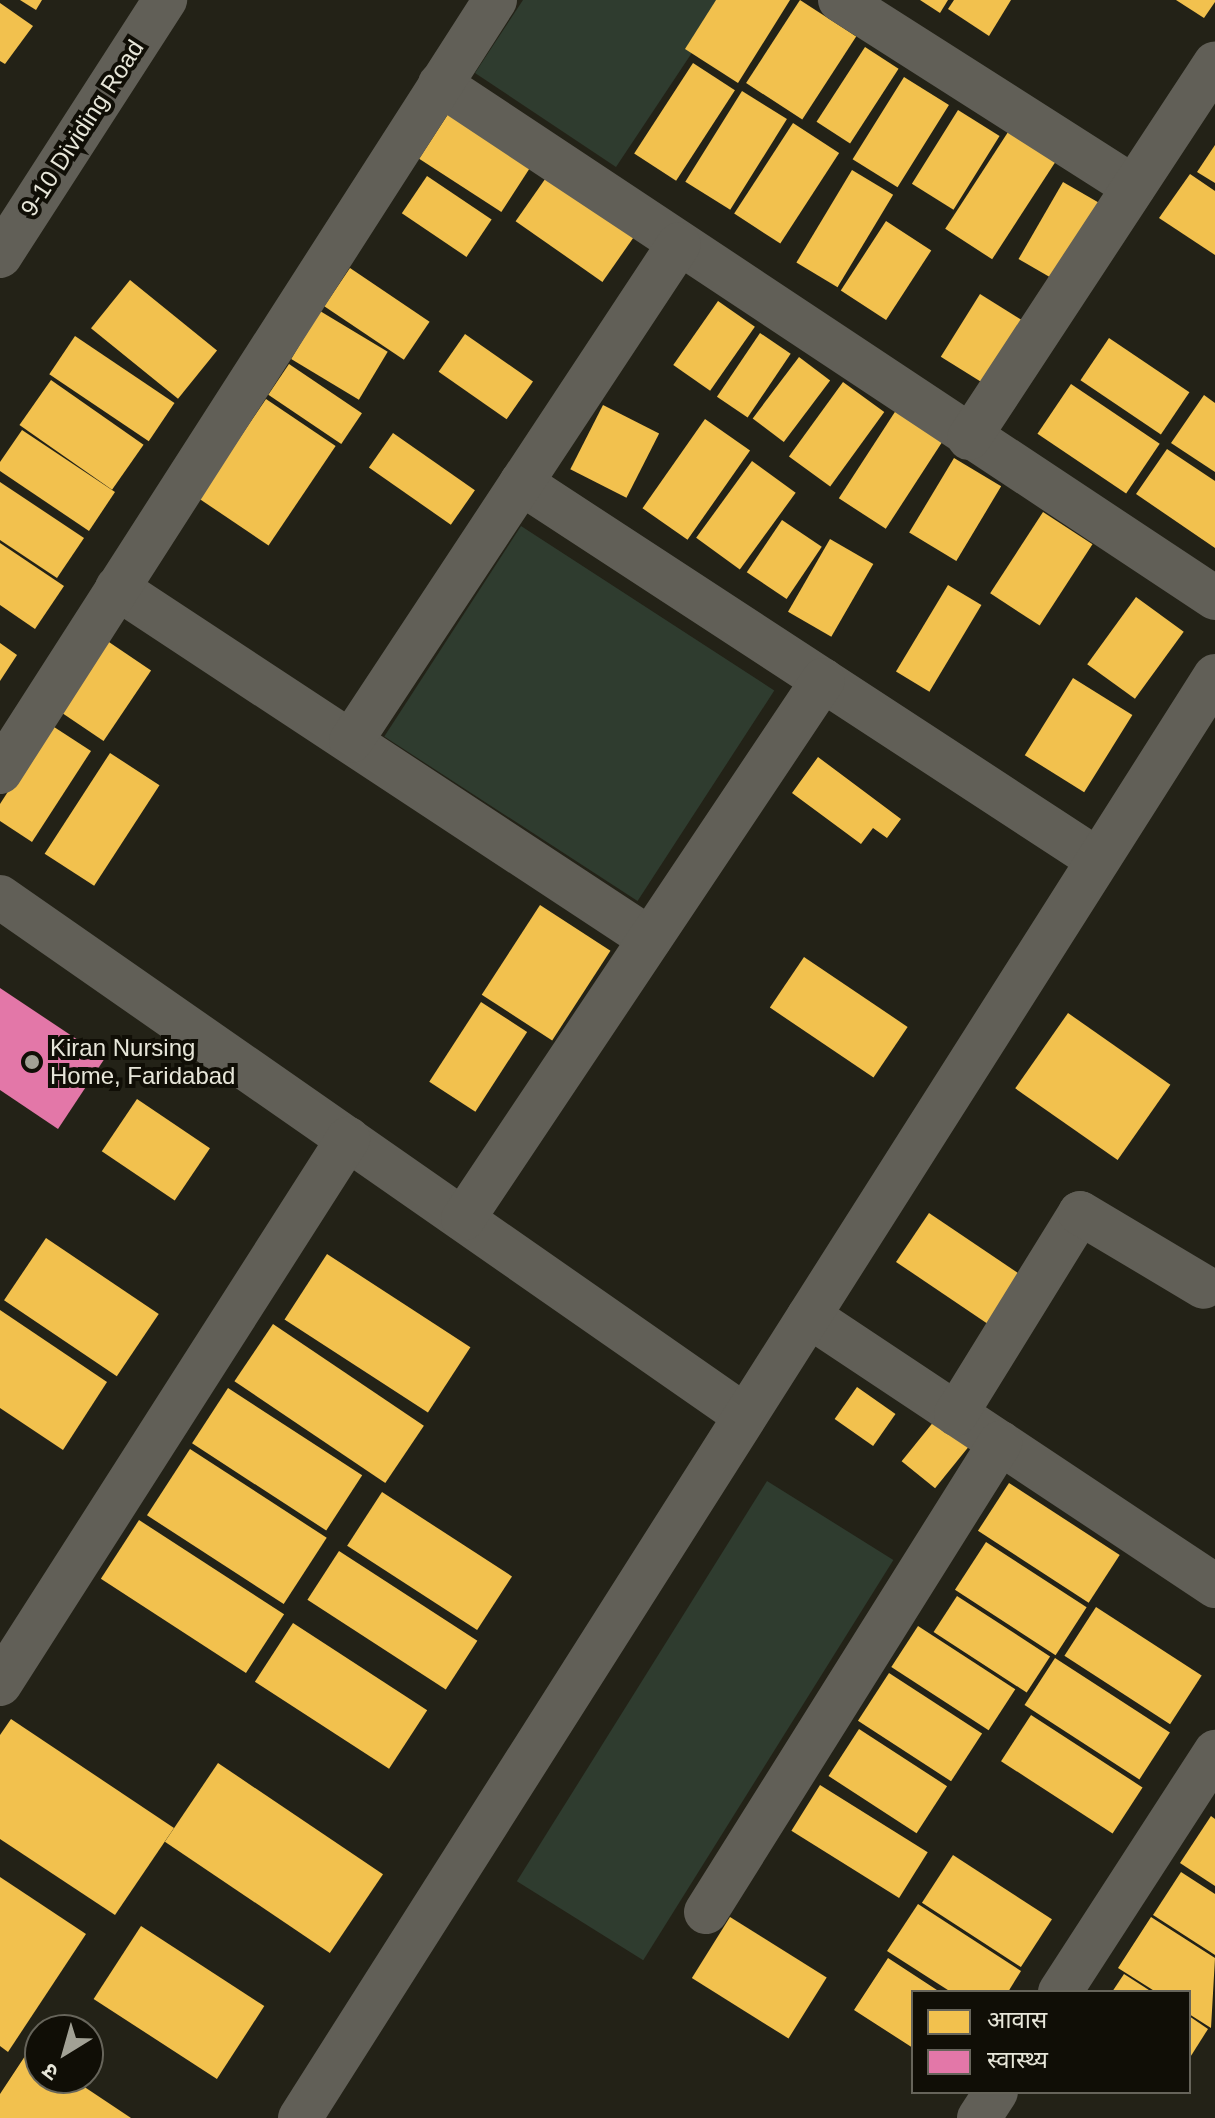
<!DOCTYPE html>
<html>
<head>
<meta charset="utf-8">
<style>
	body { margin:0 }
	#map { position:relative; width:1215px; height:2118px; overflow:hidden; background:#232217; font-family:Helvetica,"Noto Sans Devanagari",sans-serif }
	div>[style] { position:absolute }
	.green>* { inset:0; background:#2f3c2f; transform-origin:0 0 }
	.homes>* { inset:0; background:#f2c14e; transform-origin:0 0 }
	.health>* { inset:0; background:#e377a8 }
	.minor>* { height:44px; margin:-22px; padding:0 22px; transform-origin:22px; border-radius:22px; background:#615f57 }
	.tertiary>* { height:44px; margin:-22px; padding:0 22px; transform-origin:22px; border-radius:22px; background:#615f57 }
	.dots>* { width:22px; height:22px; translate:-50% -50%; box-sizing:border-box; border:4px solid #100e06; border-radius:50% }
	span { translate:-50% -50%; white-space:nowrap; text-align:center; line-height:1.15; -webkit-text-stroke:8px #100e06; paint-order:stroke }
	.street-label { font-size:24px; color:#e7e6d9 }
	.poi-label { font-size:24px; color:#e7e6d9 }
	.left { translate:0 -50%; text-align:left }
	.legend { position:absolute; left:911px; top:1990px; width:280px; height:104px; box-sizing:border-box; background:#100e06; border:2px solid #66645a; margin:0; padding:10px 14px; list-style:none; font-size:24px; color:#e7e6d9 }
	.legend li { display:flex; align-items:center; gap:16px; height:40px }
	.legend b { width:40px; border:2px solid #66645a }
	.north { position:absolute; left:24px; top:2014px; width:80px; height:80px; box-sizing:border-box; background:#100e06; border:2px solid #66645a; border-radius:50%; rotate:217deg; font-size:22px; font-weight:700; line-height:32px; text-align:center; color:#e7e6d9 }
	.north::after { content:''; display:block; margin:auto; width:28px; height:36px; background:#a2a195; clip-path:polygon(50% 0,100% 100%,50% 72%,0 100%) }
</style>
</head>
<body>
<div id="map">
	<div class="green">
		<div style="clip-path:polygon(523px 0,727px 0,616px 167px,475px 73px)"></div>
		<div style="left:521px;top:526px;width:302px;height:251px;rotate:33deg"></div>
		<div style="left:767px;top:1481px;width:149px;height:472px;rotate:32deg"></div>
	</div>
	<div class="homes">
		<div style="clip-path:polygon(20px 0,42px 0,36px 10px)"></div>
		<div style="clip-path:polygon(716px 0,790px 0,738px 83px,685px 49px)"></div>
		<div style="left:800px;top:0;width:67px;height:99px;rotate:33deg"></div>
		<div style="clip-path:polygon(920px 0,948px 0,940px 13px)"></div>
		<div style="clip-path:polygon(954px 0,1011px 0,989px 36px,948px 9px)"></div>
		<div style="clip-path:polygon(1176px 0,1215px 0,1215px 2px,1204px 18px)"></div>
		<div style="clip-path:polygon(0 3px,33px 26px,5px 64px,0 61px)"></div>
		<div style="left:865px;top:47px;width:40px;height:89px;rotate:33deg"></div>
		<div style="left:693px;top:63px;width:50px;height:108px;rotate:33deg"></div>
		<div style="left:904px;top:77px;width:53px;height:97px;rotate:32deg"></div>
		<div style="left:742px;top:91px;width:53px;height:107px;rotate:32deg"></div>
		<div style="left:454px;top:105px;width:98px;height:64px;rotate:33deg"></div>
		<div style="left:958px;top:110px;width:49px;height:87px;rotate:32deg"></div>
		<div style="left:793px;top:123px;width:55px;height:108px;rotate:33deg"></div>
		<div style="left:1010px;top:129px;width:56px;height:119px;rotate:33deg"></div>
		<div style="clip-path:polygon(1215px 145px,1215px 183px,1197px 172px)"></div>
		<div style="left:852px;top:170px;width:48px;height:108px;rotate:31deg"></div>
		<div style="left:550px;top:172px;width:106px;height:60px;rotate:35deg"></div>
		<div style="clip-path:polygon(1190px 174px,1215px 191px,1215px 255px,1159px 218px)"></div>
		<div style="left:427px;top:176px;width:78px;height:45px;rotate:34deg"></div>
		<div style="left:1063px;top:182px;width:48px;height:89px;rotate:30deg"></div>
		<div style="left:886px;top:221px;width:54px;height:83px;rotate:33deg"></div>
		<div style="left:350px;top:268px;width:96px;height:46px;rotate:34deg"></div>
		<div style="left:130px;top:280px;width:112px;height:62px;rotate:39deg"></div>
		<div style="left:980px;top:294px;width:54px;height:74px;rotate:32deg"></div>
		<div style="left:718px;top:301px;width:45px;height:78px;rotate:35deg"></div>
		<div style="left:320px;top:311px;width:79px;height:56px;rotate:31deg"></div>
		<div style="left:760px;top:333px;width:37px;height:77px;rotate:34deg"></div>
		<div style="left:465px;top:334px;width:83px;height:46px;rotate:35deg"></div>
		<div style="left:75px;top:336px;width:120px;height:46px;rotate:34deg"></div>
		<div style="left:1109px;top:338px;width:97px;height:51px;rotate:34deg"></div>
		<div style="left:799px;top:357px;width:39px;height:77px;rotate:37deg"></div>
		<div style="left:289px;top:364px;width:88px;height:37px;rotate:34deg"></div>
		<div style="left:51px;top:380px;width:113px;height:55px;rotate:35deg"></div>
		<div style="left:843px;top:382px;width:51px;height:92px;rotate:36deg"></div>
		<div style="left:1071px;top:384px;width:107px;height:60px;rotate:34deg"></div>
		<div style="clip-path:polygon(1204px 395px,1215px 403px,1215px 472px,1171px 443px)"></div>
		<div style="left:266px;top:399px;width:84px;height:120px;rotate:34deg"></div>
		<div style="left:902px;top:401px;width:56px;height:116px;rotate:33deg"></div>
		<div style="left:603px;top:405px;width:63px;height:72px;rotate:27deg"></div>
		<div style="left:705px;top:419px;width:55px;height:109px;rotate:35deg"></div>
		<div style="clip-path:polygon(22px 430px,115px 492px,89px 531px,0 471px,0 462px)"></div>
		<div style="left:393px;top:433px;width:100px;height:42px;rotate:35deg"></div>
		<div style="clip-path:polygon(1167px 449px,1215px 481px,1215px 548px,1136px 494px)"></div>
		<div style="left:954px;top:458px;width:55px;height:87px;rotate:31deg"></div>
		<div style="left:752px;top:461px;width:54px;height:95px;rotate:36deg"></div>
		<div style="clip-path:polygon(0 482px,84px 538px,57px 578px,0 540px)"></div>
		<div style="left:1043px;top:512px;width:59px;height:97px;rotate:33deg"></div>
		<div style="left:782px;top:520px;width:48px;height:63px;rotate:34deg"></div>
		<div style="left:830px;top:539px;width:50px;height:84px;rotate:30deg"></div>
		<div style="clip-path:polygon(0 543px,64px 586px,35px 629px,0 605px)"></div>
		<div style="left:948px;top:585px;width:39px;height:101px;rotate:31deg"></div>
		<div style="left:1136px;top:597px;width:59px;height:83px;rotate:36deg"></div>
		<div style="left:103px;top:638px;width:58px;height:85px;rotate:34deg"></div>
		<div style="clip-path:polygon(0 643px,17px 655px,0 681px)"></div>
		<div style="left:1073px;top:678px;width:70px;height:91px;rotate:32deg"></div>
		<div style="clip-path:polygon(51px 725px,91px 751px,32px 842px,0 821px,0 804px)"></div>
		<div style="left:110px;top:753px;width:59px;height:120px;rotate:33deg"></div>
		<div style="clip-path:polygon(818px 757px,901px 819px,887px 838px,873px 828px,861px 844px,792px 793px)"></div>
		<div style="left:540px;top:905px;width:84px;height:107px;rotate:33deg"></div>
		<div style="left:804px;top:957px;width:125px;height:61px;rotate:34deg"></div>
		<div style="left:481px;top:1002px;width:55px;height:95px;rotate:33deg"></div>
		<div style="left:1068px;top:1013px;width:125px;height:92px;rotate:35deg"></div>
		<div style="left:137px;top:1099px;width:88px;height:63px;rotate:34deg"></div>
		<div style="left:929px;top:1213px;width:118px;height:59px;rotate:34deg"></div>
		<div style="left:46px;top:1238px;width:136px;height:75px;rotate:34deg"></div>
		<div style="left:327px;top:1254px;width:171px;height:78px;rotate:33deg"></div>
		<div style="clip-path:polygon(0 1310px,107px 1382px,63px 1450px,0 1408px)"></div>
		<div style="left:273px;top:1324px;width:182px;height:69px;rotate:34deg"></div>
		<div style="left:857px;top:1387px;width:47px;height:39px;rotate:35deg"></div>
		<div style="left:228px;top:1388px;width:160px;height:66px;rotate:33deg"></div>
		<div style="left:935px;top:1420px;width:43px;height:53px;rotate:39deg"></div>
		<div style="left:190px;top:1449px;width:163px;height:79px;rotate:33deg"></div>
		<div style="left:1009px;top:1483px;width:132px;height:57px;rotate:33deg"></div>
		<div style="left:382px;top:1492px;width:155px;height:64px;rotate:33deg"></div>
		<div style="left:139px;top:1520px;width:173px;height:70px;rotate:33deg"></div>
		<div style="left:986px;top:1542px;width:120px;height:57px;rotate:33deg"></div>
		<div style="left:339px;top:1551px;width:165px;height:58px;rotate:33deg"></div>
		<div style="left:957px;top:1596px;width:111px;height:43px;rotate:33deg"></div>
		<div style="left:1096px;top:1607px;width:126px;height:58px;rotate:33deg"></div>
		<div style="left:293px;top:1623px;width:160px;height:70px;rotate:33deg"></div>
		<div style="left:918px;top:1626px;width:116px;height:49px;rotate:33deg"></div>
		<div style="left:1055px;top:1658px;width:137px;height:56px;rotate:33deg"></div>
		<div style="left:889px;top:1673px;width:111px;height:57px;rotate:33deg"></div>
		<div style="left:1031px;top:1715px;width:133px;height:55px;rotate:33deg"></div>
		<div style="clip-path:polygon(11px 1719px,174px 1828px,115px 1915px,0 1839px,0 1735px)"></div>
		<div style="left:859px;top:1729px;width:105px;height:56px;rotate:33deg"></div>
		<div style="left:218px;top:1763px;width:199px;height:95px;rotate:34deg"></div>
		<div style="left:820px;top:1785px;width:127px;height:54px;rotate:32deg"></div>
		<div style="clip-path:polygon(1211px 1816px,1215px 1819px,1215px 1886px,1180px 1863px)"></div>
		<div style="left:953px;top:1855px;width:118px;height:57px;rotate:33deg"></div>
		<div style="clip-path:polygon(1181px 1872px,1215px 1894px,1215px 1955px,1153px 1915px)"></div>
		<div style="clip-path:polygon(0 1877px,86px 1934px,8px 2052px,0 2046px)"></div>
		<div style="clip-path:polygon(918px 1904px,1021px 1971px,1008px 1992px,951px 1992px,887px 1951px)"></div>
		<div style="left:730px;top:1917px;width:114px;height:72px;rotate:32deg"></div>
		<div style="clip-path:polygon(1151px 1917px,1215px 1958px,1211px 2028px,1189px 2014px,1189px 1992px,1156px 1992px,1118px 1968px)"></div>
		<div style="left:141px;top:1926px;width:147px;height:87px;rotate:33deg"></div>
		<div style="clip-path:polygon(888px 1958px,940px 1992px,913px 1992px,913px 2048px,854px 2010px)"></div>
		<div style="clip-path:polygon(1124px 1974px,1152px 1992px,1112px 1992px)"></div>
		<div style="clip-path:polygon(1189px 2016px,1208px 2029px,1189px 2059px)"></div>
		<div style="clip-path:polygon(29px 2050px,40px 2058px,40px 2078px,71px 2078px,131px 2118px,0 2118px,0 2094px)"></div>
	</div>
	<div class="health">
		<div style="clip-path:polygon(0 988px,105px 1058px,58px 1129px,0 1090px)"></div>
	</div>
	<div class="minor">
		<div style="left:840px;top:0;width:348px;rotate:32.5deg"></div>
		<div style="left:440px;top:84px;width:930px;rotate:33.55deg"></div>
		<div style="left:969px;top:438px;width:448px;rotate:-56.7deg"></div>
		<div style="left:521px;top:483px;width:689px;rotate:33.16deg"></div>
		<div style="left:117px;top:588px;width:638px;rotate:33.37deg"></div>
		<div style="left:351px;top:741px;width:595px;rotate:-56.58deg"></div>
		<div style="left:0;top:772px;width:917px;rotate:-57.33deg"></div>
		<div style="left:0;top:897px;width:908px;rotate:34.86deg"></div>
		<div style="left:463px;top:1219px;width:648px;rotate:-56.26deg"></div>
		<div style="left:809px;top:1316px;width:488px;rotate:33.6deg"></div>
		<div style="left:956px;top:1414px;width:236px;rotate:-58.3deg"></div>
		<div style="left:1080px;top:1213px;width:144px;rotate:30.8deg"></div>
		<div style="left:0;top:1684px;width:647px;rotate:-57.44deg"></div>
		<div style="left:706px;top:1912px;width:554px;rotate:-57.92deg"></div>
		<div style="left:1060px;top:1992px;width:286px;rotate:-57.1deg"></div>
		<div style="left:300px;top:2118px;width:1708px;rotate:-57.6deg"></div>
		<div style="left:979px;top:2118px;width:31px;rotate:-57deg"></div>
	</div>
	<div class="tertiary">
		<div style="left:0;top:256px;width:305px;rotate:-57.2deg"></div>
	</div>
	<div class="dots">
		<div style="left:32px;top:1062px;background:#a2a195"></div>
	</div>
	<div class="street-label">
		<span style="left:82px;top:128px;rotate:-57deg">9-10 Dividing Road</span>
	</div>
	<div class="poi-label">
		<span class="left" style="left:50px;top:1062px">Kiran Nursing<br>Home, Faridabad</span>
	</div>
	<ul class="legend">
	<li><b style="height:22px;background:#f2c14e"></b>आवास</li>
	<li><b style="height:22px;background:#e377a8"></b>स्वास्थ्य</li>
	</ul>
	<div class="north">उ</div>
</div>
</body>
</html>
